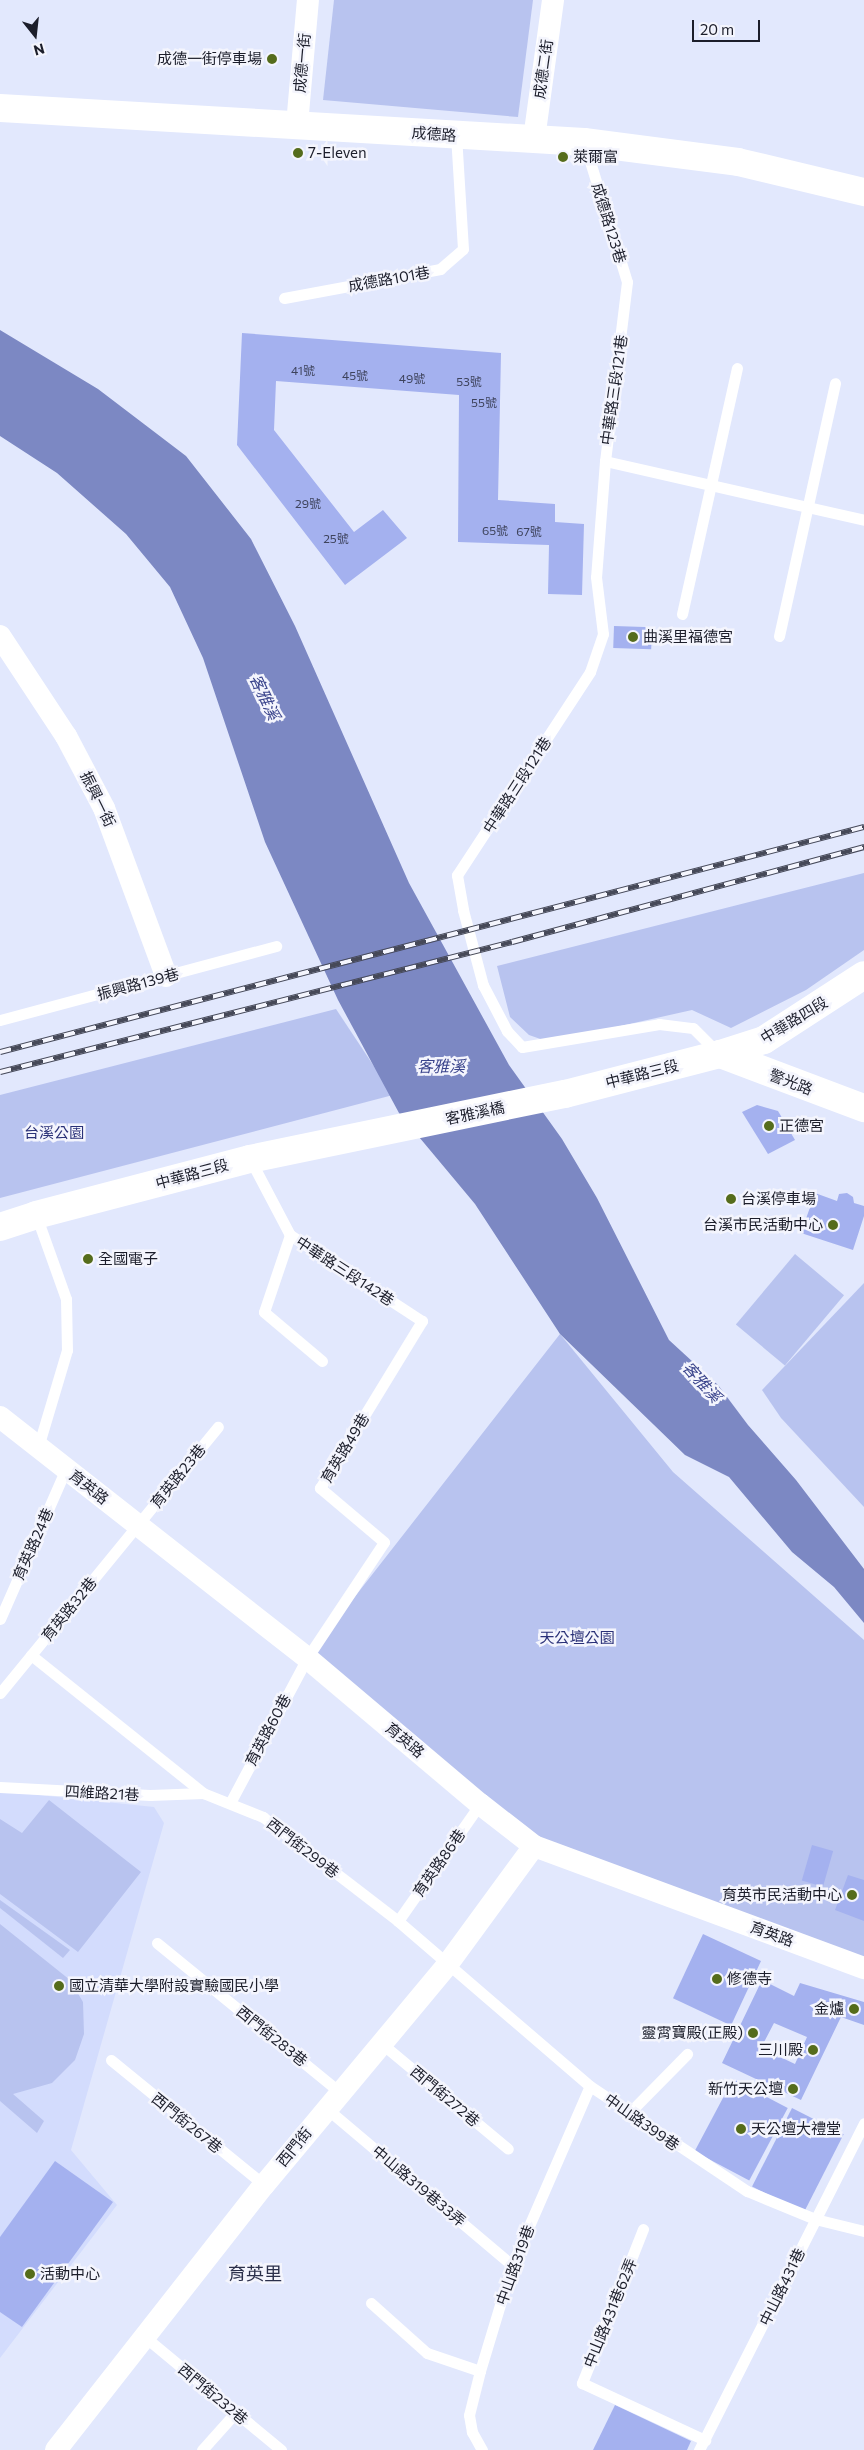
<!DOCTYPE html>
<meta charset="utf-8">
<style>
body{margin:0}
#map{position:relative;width:864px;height:2450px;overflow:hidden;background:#e2e8fd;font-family:Commissioner,"Noto Sans TC",sans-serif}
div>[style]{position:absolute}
.built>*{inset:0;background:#d3dcfd}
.green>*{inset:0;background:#b8c3ef;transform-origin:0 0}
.water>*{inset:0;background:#7c88c3}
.building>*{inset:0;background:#a4b1ef;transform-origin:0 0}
.service>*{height:11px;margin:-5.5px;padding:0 5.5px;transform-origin:5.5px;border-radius:5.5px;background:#fff}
.minor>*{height:22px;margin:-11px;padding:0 11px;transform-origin:11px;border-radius:11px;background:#fff}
.tertiary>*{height:28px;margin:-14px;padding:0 14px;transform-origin:14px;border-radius:14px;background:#fff}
.rail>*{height:5.5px;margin-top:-2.75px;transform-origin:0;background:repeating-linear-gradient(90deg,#f4f5fd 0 11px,#464958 0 22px);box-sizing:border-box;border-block:1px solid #464958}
.dots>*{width:14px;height:14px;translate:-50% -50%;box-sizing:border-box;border:2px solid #f4f5fd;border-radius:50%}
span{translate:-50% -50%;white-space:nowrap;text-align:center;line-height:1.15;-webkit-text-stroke:5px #f4f5fd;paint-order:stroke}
.number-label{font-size:12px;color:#3e435c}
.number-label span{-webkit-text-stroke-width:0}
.poi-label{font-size:15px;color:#1c1e2b}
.right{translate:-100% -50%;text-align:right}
.left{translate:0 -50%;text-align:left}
.street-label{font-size:15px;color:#1c1e2b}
.park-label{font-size:15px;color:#2a3178}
.water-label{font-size:16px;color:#3a448c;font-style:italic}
.quarter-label{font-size:18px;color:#2b304b}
.north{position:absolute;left:10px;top:10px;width:50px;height:50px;-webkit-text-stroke:4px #f4f5fd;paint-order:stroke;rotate:164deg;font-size:14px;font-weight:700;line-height:20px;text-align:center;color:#1c1e2b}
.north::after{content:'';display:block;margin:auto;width:18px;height:22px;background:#1c1e2b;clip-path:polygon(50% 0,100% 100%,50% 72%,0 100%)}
.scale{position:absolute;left:692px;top:20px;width:68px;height:22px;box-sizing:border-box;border:2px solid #1c1e2b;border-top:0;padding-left:6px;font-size:15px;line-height:18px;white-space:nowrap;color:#1c1e2b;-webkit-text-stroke:4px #f4f5fd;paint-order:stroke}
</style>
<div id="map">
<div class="built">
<i style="clip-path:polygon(0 1791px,154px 1807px,164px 1823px,71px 2150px,117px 2205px,0 2358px)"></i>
</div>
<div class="green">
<i style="clip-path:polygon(334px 0,533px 0,518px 117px,323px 100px)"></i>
<i style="clip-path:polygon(864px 873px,864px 950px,806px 990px,731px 1028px,692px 1010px,549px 1042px,529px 1035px,510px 1017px,497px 966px)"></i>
<i style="clip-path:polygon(336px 1009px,393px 1095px,0 1198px,0 1095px)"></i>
<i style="left:795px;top:1254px;width:64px;height:92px;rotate:40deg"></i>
<i style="clip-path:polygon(864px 1283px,864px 1507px,781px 1418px,762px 1390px)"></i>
<i style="clip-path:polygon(560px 1334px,673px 1472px,864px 1640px,864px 1963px,534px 1846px,307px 1658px)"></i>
<i style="clip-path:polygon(49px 1800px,141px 1872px,78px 1952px,0 1894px,0 1819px,22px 1833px)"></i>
<i style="clip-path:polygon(0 1900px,70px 1950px,63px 1958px,0 1908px)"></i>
<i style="clip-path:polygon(0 1924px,70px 1980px,83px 2002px,84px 2034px,75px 2060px,52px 2083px,13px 2094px,44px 2121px,37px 2133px,0 2101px)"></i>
</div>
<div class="water">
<i style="clip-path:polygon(0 330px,98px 389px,186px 456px,251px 539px,295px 626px,409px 883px,509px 1065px,562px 1139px,597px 1198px,669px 1340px,718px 1385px,748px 1425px,796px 1480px,864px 1569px,864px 1623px,834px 1587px,792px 1552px,729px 1477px,685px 1455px,560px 1334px,475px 1204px,399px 1113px,338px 1000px,265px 842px,203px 658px,170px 587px,126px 534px,57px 473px,0 436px)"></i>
</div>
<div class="building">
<i style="clip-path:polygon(242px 333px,501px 353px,498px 500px,555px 504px,555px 522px,584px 524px,582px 595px,548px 594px,549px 545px,458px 542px,459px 395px,276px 381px,274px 430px,354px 532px,383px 510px,407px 538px,345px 585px,237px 445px)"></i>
<i style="left:614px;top:626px;width:38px;height:22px;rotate:2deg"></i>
<i style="clip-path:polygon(757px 1105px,778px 1111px,795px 1140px,768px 1154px,742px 1112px)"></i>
<i style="clip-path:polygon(815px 1193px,837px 1201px,839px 1194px,847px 1193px,853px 1197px,854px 1203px,864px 1206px,864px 1216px,853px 1250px,801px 1233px)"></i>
<i style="left:812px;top:1845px;width:22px;height:37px;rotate:16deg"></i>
<i style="clip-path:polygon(848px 1875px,864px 1880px,864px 1921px,835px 1910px)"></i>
<i style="left:703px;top:1934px;width:64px;height:71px;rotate:25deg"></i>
<i style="clip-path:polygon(evenodd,762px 1980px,794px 1996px,800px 1983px,864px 2002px,864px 2025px,841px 2017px,801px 2100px,722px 2063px,762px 1980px,774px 2023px,807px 2037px,795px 2064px,761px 2048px,774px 2023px)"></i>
<i style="left:733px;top:2079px;width:62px;height:82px;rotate:28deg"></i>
<i style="left:792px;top:2108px;width:58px;height:88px;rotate:27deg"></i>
<i style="clip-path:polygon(55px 2161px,113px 2202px,22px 2327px,0 2312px,0 2237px)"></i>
<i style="clip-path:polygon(615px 2405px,691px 2441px,687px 2450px,593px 2450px)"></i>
</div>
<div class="service">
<i style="left:584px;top:142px;width:146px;rotate:72.9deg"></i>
<i style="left:627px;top:282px;width:180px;rotate:97deg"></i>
<i style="left:605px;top:461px;width:116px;rotate:94.4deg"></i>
<i style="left:596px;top:577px;width:57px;rotate:83deg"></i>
<i style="left:603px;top:634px;width:40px;rotate:108.9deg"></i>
<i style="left:590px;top:672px;width:243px;rotate:123.2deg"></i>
<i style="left:457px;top:875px;width:36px;rotate:80deg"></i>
<i style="left:463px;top:910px;width:78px;rotate:75.1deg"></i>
<i style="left:483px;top:985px;width:52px;rotate:62.4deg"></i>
<i style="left:507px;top:1031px;width:22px;rotate:47deg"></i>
<i style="left:522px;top:1047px;width:139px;rotate:-9.5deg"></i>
<i style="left:659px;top:1024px;width:34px;rotate:7deg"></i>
<i style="left:693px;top:1028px;width:35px;rotate:45deg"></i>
<i style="left:284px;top:298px;width:159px;rotate:-10.5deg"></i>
<i style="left:440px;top:269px;width:30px;rotate:-41deg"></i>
<i style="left:463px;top:249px;width:114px;rotate:-93.5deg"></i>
<i style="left:605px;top:461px;width:266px;rotate:12.8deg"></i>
<i style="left:682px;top:614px;width:252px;rotate:-77.4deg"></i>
<i style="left:779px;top:636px;width:259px;rotate:-77.5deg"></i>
<i style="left:0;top:1020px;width:286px;rotate:-15deg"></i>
<i style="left:36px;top:1215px;width:89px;rotate:70.3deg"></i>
<i style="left:66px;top:1299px;width:51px;rotate:88.9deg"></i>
<i style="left:67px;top:1350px;width:101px;rotate:106.6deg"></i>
<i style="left:290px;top:1235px;width:81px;rotate:108.7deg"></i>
<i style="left:264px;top:1312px;width:76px;rotate:40.2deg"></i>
<i style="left:0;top:1619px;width:164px;rotate:-66.3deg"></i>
<i style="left:31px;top:1655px;width:221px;rotate:38.7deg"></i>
<i style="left:203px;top:1793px;width:65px;rotate:21.8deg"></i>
<i style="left:263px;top:1817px;width:170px;rotate:37.6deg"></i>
<i style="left:398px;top:1921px;width:253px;rotate:40.7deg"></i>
<i style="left:590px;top:2086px;width:189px;rotate:33.8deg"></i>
<i style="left:747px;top:2191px;width:74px;rotate:22.4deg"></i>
<i style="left:815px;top:2219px;width:50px;rotate:13.8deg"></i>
<i style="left:0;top:1693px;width:344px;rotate:-50.7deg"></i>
<i style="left:0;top:1787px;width:150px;rotate:3.1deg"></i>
<i style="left:150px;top:1795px;width:53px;rotate:-2.2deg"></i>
<i style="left:230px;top:1803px;width:164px;rotate:-62deg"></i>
<i style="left:307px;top:1658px;width:139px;rotate:-56.4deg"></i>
<i style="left:384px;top:1542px;width:84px;rotate:-139.8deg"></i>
<i style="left:320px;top:1488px;width:196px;rotate:-58.6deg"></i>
<i style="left:422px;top:1321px;width:158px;rotate:-146.9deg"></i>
<i style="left:290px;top:1235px;width:86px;rotate:-117.8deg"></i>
<i style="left:398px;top:1921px;width:143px;rotate:-55deg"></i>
<i style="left:157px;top:1943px;width:236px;rotate:39.2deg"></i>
<i style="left:381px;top:2043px;width:165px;rotate:39.8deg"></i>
<i style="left:111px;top:2060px;width:198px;rotate:39.2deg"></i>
<i style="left:326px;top:2108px;width:243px;rotate:40.2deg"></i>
<i style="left:629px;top:2113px;width:83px;rotate:-45.5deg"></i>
<i style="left:643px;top:2229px;width:166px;rotate:111.6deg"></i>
<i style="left:582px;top:2383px;width:136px;rotate:24.9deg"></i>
<i style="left:371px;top:2303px;width:75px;rotate:41.8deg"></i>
<i style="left:427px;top:2353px;width:56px;rotate:18.8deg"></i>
<i style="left:145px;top:2337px;width:177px;rotate:39.7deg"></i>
<i style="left:202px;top:2450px;width:51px;rotate:-48.2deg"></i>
<i style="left:482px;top:2450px;width:21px;rotate:-119deg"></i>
<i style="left:472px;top:2432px;width:17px;rotate:-100deg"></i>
<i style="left:469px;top:2415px;width:45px;rotate:-76deg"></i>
<i style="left:480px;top:2371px;width:111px;rotate:-73.2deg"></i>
<i style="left:512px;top:2265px;width:195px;rotate:-66.5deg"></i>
<i style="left:699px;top:2450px;width:366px;rotate:-63.2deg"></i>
</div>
<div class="minor">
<i style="left:297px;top:125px;width:125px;rotate:-85deg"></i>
<i style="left:534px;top:139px;width:140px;rotate:-82.2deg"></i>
<i style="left:0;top:636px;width:120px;rotate:56.6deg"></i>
<i style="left:66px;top:736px;width:81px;rotate:62.2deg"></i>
<i style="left:104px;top:808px;width:179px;rotate:69.7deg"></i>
<i style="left:0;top:1417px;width:390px;rotate:38.1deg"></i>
<i style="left:307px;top:1658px;width:226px;rotate:40.2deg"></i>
<i style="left:480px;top:1804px;width:68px;rotate:37.9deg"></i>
<i style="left:534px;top:1846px;width:352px;rotate:20.3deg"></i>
<i style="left:56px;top:2450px;width:337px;rotate:-51.9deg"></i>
<i style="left:264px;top:2185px;width:286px;rotate:-50.2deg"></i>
<i style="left:447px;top:1965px;width:147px;rotate:-53.8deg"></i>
</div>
<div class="tertiary">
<i style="left:0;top:108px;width:585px;rotate:3.33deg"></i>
<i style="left:584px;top:142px;width:155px;rotate:7.4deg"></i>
<i style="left:738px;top:162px;width:130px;rotate:13.4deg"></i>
<i style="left:720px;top:1054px;width:154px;rotate:20.6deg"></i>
<i style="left:0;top:1227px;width:38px;rotate:-18deg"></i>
<i style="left:36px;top:1215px;width:221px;rotate:-14.7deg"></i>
<i style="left:250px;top:1159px;width:322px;rotate:-11.7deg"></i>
<i style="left:565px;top:1094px;width:160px;rotate:-14.5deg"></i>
<i style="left:720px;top:1054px;width:46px;rotate:-17.7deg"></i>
<i style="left:764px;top:1040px;width:119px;rotate:-33deg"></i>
</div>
<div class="rail">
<i style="left:0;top:1052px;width:893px;rotate:-14.6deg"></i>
<i style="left:0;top:1072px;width:528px;rotate:-14.25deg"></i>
<i style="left:512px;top:942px;width:365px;rotate:-15.1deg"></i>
</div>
<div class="dots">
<i style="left:272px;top:59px;background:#556c1c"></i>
<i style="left:298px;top:153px;background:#556c1c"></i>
<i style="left:563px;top:157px;background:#556c1c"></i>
<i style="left:633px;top:637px;background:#556c1c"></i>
<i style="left:769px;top:1126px;background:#556c1c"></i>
<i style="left:731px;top:1199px;background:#556c1c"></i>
<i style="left:833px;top:1225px;background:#556c1c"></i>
<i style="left:88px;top:1259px;background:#556c1c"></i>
<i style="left:852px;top:1895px;background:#556c1c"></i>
<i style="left:717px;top:1979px;background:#556c1c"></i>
<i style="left:59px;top:1986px;background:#556c1c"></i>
<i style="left:854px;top:2009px;background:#556c1c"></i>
<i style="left:753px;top:2033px;background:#556c1c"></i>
<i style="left:813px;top:2050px;background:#556c1c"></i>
<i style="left:793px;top:2089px;background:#556c1c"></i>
<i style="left:741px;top:2129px;background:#556c1c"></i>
<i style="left:30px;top:2274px;background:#556c1c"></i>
</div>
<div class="number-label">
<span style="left:303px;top:371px">41號</span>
<span style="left:355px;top:376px">45號</span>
<span style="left:412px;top:379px">49號</span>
<span style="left:469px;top:382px">53號</span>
<span style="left:484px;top:403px">55號</span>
<span style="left:308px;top:504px">29號</span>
<span style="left:495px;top:531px">65號</span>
<span style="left:529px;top:532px">67號</span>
<span style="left:336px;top:539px">25號</span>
</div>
<div class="poi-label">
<span class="right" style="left:262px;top:59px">成德一街停車場</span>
<span class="left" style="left:308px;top:153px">7-Eleven</span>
<span class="left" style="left:573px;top:157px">萊爾富</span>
<span class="left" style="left:643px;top:637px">曲溪里福德宮</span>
<span class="left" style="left:779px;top:1126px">正德宮</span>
<span class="left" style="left:741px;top:1199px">台溪停車場</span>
<span class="right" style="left:823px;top:1225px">台溪市民活動中心</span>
<span class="left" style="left:98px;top:1259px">全國電子</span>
<span class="right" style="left:842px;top:1895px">育英市民活動中心</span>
<span class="left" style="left:727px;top:1979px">修德寺</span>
<span class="left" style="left:69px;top:1986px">國立清華大學附設實驗國民小學</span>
<span class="right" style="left:844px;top:2009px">金爐</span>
<span class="right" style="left:743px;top:2033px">靈霄寶殿(正殿)</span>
<span class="right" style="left:803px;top:2050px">三川殿</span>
<span class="right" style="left:783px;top:2089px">新竹天公壇</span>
<span class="left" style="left:751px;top:2129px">天公壇大禮堂</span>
<span class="left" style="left:40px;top:2274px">活動中心</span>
</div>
<div class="street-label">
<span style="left:302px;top:63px;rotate:-85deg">成德一街</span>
<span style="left:543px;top:69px;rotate:-82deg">成德二街</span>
<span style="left:434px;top:134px;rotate:4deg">成德路</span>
<span style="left:609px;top:223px;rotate:73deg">成德路123巷</span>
<span style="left:389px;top:279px;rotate:-10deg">成德路101巷</span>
<span style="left:614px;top:390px;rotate:-82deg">中華路三段121巷</span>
<span style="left:517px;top:785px;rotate:-57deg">中華路三段121巷</span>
<span style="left:98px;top:799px;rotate:64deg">振興一街</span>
<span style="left:138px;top:984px;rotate:-15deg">振興路139巷</span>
<span style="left:794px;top:1020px;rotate:-31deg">中華路四段</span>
<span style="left:642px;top:1074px;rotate:-14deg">中華路三段</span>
<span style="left:791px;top:1082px;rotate:21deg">警光路</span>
<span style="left:475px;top:1113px;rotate:-12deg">客雅溪橋</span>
<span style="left:192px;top:1174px;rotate:-15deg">中華路三段</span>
<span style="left:345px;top:1271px;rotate:33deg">中華路三段142巷</span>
<span style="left:345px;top:1448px;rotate:-59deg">育英路49巷</span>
<span style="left:178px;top:1476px;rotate:-51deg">育英路23巷</span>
<span style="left:89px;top:1487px;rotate:38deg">育英路</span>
<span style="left:33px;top:1544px;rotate:-66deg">育英路24巷</span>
<span style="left:69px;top:1609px;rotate:-51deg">育英路32巷</span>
<span style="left:268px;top:1730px;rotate:-62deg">育英路60巷</span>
<span style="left:405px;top:1740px;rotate:40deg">育英路</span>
<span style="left:102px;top:1793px;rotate:3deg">四維路21巷</span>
<span style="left:303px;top:1848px;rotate:38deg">西門街299巷</span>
<span style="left:439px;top:1863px;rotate:-55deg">育英路86巷</span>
<span style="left:772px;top:1934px;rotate:20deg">育英路</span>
<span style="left:272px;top:2036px;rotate:39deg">西門街283巷</span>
<span style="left:445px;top:2096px;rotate:40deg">西門街272巷</span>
<span style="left:642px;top:2122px;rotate:35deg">中山路399巷</span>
<span style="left:187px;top:2123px;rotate:39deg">西門街267巷</span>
<span style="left:294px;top:2147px;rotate:-51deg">西門街</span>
<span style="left:419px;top:2186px;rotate:40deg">中山路319巷33弄</span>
<span style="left:515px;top:2265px;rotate:-70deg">中山路319巷</span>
<span style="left:782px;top:2287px;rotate:-64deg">中山路431巷</span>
<span style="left:610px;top:2313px;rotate:-68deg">中山路431巷62弄</span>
<span style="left:213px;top:2394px;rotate:40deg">西門街232巷</span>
</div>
<div class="park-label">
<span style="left:54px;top:1133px">台溪公園</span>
<span style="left:577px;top:1638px">天公壇公園</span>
</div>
<div class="water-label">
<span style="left:265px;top:697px;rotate:65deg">客雅溪</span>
<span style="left:441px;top:1066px">客雅溪</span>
<span style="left:702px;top:1382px;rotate:48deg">客雅溪</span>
</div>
<div class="quarter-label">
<span style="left:255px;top:2273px">育英里</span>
</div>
<div class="north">N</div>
<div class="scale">20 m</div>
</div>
